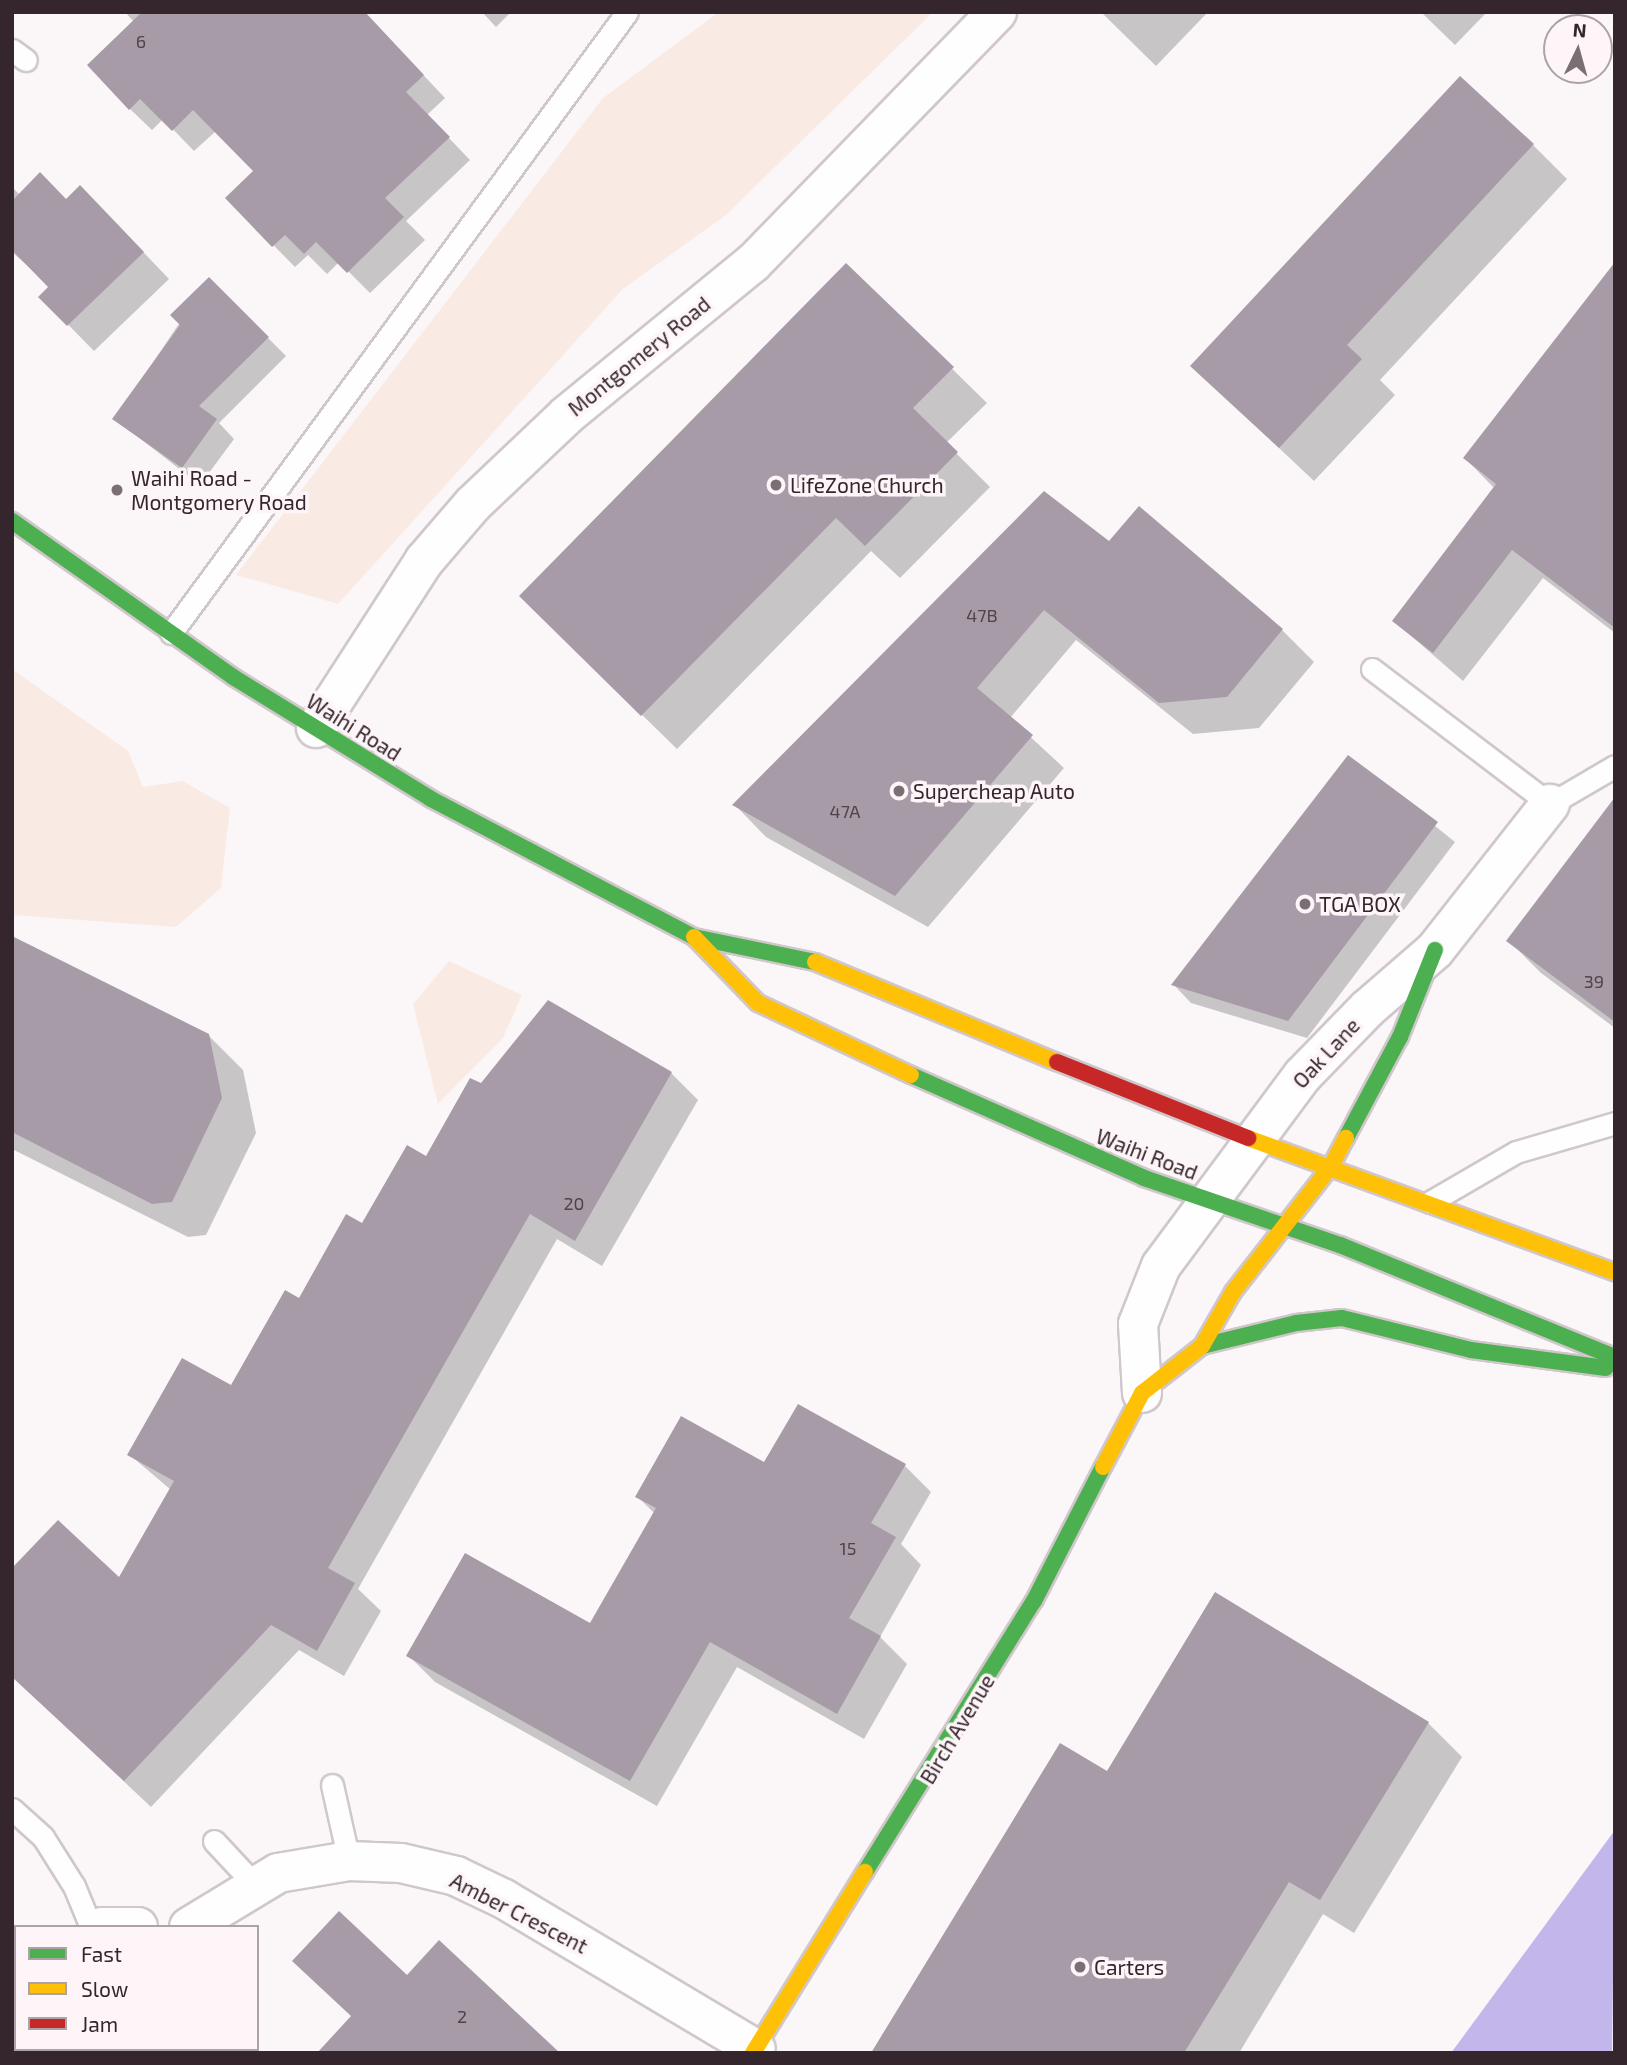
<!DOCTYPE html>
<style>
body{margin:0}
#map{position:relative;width:1627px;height:2065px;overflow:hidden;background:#fbf7f9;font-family:"Exo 2",sans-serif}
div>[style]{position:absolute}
.green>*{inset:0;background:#faeae4}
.water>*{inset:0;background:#c2b6ea}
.shadow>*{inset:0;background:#0003}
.building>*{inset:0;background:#a69ba6}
.roads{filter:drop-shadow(2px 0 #d0c7cb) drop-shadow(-2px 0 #d0c7cb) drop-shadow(0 2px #d0c7cb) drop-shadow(0 -2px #d0c7cb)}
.lane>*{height:21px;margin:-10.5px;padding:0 10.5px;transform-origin:10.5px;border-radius:10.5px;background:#fefefe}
.street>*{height:38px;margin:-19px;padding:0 19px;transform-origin:19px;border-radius:19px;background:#fefefe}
.fast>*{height:16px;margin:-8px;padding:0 8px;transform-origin:8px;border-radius:8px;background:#4caf50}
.slow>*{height:16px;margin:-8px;padding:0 8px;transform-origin:8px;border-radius:8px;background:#ffc107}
.jam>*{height:16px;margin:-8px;padding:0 8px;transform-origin:8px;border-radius:8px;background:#c62828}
.dots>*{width:19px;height:19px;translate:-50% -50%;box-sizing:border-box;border:4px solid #fdf5f8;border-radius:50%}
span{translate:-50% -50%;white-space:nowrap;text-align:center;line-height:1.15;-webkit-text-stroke:7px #fdf5f8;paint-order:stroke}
.number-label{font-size:18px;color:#50434a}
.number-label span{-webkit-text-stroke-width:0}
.street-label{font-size:21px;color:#34262c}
.poi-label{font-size:21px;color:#34262c}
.left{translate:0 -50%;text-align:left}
.frame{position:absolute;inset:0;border:14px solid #34262c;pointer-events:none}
.legend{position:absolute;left:14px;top:1925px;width:245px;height:126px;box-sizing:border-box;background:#fdf5f8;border:2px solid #ada2a6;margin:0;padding:9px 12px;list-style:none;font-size:21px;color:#34262c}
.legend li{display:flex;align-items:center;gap:14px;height:35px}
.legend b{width:35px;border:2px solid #ada2a6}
.north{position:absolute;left:1543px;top:14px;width:70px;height:70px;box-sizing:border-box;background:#fdf5f8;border:2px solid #ada2a6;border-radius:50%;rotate:5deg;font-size:19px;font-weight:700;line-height:28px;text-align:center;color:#34262c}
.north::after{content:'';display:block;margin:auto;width:24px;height:32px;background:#7a6f74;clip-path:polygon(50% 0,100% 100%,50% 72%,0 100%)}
</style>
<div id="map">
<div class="green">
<i style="clip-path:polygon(719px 12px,933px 12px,726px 215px,623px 289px,338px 604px,236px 575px,603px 98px)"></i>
<i style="clip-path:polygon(12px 669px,128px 751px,143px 787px,183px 781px,230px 808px,221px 888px,176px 927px,12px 915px)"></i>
<i style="clip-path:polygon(449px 961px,522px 995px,503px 1038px,438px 1104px,413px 1004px)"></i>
</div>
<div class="water">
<i style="clip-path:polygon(1615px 1830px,1612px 2053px,1451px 2053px)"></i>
</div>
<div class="shadow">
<i style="clip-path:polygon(125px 12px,364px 12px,445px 98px,427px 115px,470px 160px,406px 221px,425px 240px,370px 293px,339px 262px,327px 274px,308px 255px,295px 267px,227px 198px,255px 171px,216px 131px,194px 151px,163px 119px,152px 130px,130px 109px,134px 22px)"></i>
<i style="clip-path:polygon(482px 12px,511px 12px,496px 27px)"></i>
<i style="clip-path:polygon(1101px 12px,1208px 12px,1156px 66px)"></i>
<i style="clip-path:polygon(1421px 12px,1487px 12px,1455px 45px)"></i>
<i style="clip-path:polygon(1533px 145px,1567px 179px,1380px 380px,1395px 395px,1314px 481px,1192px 366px)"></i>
<i style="clip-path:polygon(12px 187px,20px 195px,67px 201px,106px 213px,169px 279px,94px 351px,41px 297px,51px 287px,12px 252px)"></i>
<i style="clip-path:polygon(846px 265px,987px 403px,946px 443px,990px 487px,900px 578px,871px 551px,677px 749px,555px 630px)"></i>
<i style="clip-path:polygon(1615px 265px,1615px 633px,1543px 578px,1463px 681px,1394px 621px,1495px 489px,1465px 458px)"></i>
<i style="clip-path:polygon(209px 279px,286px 356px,219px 423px,234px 439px,200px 485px,115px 419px)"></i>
<i style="clip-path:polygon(1109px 544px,1282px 630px,1314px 662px,1259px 728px,1193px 734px,1076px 640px,1010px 718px,1064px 768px,928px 927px,766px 837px,735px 805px)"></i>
<i style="clip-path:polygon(1349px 757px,1455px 842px,1307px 1038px,1191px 1003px,1174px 985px)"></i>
<i style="clip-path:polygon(1615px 800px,1615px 1028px,1541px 973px,1509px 941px)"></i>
<i style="clip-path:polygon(12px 938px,208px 1035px,243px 1070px,256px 1133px,206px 1235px,188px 1237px,12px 1149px)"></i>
<i style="clip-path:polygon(671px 1073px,698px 1100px,602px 1266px,557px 1239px,358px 1589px,381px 1611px,344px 1676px,299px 1650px,151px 1807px,12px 1676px,120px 1580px,171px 1490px,130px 1455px,231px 1388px,362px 1225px,427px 1158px,482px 1085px)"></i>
<i style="clip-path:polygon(765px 1465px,905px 1466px,931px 1492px,901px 1544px,921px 1565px,880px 1637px,907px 1664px,864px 1739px,737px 1667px,657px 1806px,435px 1682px,409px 1656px,591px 1625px,655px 1514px,637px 1496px)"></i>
<i style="clip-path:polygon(1428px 1723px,1462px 1757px,1354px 1933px,1323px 1914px,1239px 2053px,873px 2053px)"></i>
<i style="clip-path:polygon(238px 2049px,247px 2049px,250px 2053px,235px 2053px)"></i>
</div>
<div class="building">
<i style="clip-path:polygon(142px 12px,365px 12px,424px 75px,406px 92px,450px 137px,385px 198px,404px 217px,347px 273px,316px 242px,304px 254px,285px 235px,272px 247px,225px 198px,253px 171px,193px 110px,172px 131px,140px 99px,129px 110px,87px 65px)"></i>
<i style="clip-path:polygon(1460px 76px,1534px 144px,1347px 345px,1362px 359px,1279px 448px,1190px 366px)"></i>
<i style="clip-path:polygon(40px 172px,66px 199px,80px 185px,144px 252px,67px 326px,38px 297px,48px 287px,12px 250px,12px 201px)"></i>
<i style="clip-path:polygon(1615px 262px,1615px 628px,1512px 550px,1433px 653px,1392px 621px,1496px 484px,1463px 458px)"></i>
<i style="clip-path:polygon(846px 263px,954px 367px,913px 408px,958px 452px,865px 546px,836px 518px,641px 716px,519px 596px)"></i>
<i style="clip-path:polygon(209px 277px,269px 337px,199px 406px,217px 419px,182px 468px,112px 419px,180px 325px,170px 315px)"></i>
<i style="clip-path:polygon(1044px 491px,1109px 541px,1139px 506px,1283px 629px,1227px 697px,1159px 703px,1044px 610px,977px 688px,1033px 735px,895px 896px,732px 805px)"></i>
<i style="clip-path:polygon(1348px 755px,1438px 822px,1288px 1021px,1171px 985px)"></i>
<i style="clip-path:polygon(1615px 797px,1615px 1022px,1506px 941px)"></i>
<i style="clip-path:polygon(12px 936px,209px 1034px,222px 1098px,172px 1202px,152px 1204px,12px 1132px)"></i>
<i style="clip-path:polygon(548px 1000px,672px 1072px,575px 1241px,530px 1214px,328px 1568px,355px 1583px,317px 1651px,271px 1625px,124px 1781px,12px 1677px,12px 1568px,58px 1520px,119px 1577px,174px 1481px,127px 1455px,182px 1358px,231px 1385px,285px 1290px,299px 1298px,346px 1214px,362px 1223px,407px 1145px,426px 1156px,470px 1078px,481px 1083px)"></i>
<i style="clip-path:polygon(798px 1404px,906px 1464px,871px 1523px,896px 1537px,849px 1618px,881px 1636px,837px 1714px,710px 1642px,630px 1781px,406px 1656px,465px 1553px,590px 1623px,656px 1508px,635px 1497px,681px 1416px,764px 1462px)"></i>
<i style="clip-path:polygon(1215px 1592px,1429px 1722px,1320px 1900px,1289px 1882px,1184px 2053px,871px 2053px,1060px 1743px,1107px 1771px)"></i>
<i style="clip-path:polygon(339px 1911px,407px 1975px,439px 1940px,560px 2053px,317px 2053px,351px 2016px,292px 1961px)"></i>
</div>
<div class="roads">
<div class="lane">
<i style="left:12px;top:50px;width:17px;rotate:36deg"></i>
<i style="left:171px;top:633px;width:770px;rotate:-53.71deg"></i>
<i style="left:1372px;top:669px;width:223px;rotate:37.2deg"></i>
<i style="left:1550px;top:804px;width:75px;rotate:-30.3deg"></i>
<i style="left:1430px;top:1202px;width:99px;rotate:-30.2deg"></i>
<i style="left:1516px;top:1152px;width:103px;rotate:-16.3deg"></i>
<i style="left:332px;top:1785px;width:78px;rotate:77.4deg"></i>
<i style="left:12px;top:1809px;width:42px;rotate:42.1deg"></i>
<i style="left:43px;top:1837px;width:58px;rotate:57.7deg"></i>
<i style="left:74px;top:1886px;width:44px;rotate:67.5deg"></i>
<i style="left:214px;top:1841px;width:59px;rotate:47.1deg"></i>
<i style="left:12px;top:2029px;width:5px;rotate:-37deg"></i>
</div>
<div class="street">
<i style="left:316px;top:728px;width:199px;rotate:-57.1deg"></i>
<i style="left:424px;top:561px;width:75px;rotate:-49.3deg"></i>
<i style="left:473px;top:504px;width:129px;rotate:-43.4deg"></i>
<i style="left:567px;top:415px;width:240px;rotate:-39.3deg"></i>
<i style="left:753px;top:263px;width:350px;rotate:-45.8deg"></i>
<i style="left:1142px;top:1393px;width:69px;rotate:-93.3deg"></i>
<i style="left:1138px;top:1324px;width:62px;rotate:-68.4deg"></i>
<i style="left:1161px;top:1266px;width:238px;rotate:-53.4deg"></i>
<i style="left:1303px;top:1075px;width:92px;rotate:-45.9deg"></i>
<i style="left:1367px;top:1009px;width:90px;rotate:-40.9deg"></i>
<i style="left:1435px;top:950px;width:186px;rotate:-51.8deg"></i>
<i style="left:102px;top:1927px;width:36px"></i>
<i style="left:189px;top:1927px;width:104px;rotate:-31.2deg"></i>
<i style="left:278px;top:1873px;width:72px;rotate:-9.6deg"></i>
<i style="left:349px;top:1861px;width:52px;rotate:2.2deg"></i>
<i style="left:401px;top:1863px;width:57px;rotate:13.3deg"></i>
<i style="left:456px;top:1876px;width:53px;rotate:25.6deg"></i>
<i style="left:504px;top:1899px;width:293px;rotate:30.8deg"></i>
<i style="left:86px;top:2049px;width:7px;rotate:34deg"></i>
<i style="left:143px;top:2053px;width:10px;rotate:-24deg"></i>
</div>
<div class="fast">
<i style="left:12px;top:521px;width:271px;rotate:35.2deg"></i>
<i style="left:233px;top:677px;width:233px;rotate:31.6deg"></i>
<i style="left:431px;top:799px;width:297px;rotate:27.7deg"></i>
<i style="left:694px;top:937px;width:124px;rotate:11.7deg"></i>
<i style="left:911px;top:1075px;width:255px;rotate:23.8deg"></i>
<i style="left:1144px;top:1178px;width:207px;rotate:18.9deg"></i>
<i style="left:1340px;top:1245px;width:297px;rotate:22.2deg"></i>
<i style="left:1346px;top:1138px;width:115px;rotate:-61.9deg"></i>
<i style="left:1400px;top:1037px;width:94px;rotate:-68.1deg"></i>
<i style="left:1202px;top:1346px;width:97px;rotate:-13.7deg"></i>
<i style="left:1296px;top:1323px;width:46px;rotate:-6.2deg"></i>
<i style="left:1342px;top:1318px;width:133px;rotate:13.9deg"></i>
<i style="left:1471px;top:1350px;width:136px;rotate:7.6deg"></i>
<i style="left:865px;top:1872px;width:319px;rotate:-58.1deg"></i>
<i style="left:1034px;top:1601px;width:151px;rotate:-62.8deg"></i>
</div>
<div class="slow">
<i style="left:694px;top:937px;width:92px;rotate:45.9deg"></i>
<i style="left:758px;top:1003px;width:169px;rotate:25.2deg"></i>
<i style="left:815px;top:962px;width:262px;rotate:22.5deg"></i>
<i style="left:1248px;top:1138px;width:391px;rotate:20.1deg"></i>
<i style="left:1103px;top:1467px;width:84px;rotate:-62.2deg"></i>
<i style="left:1142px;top:1393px;width:76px;rotate:-38.1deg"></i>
<i style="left:1202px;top:1346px;width:62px;rotate:-60.1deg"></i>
<i style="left:1233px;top:1292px;width:160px;rotate:-52.1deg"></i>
<i style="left:1331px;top:1166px;width:32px;rotate:-62deg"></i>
<i style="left:753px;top:2053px;width:213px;rotate:-58.3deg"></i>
</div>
<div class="jam">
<i style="left:1057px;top:1062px;width:206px;rotate:21.7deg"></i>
</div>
</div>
<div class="dots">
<i style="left:776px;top:485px;background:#7a6f74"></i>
<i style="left:117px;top:490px;background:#7a6f74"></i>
<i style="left:899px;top:791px;background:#7a6f74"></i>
<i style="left:1305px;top:904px;background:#7a6f74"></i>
<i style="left:1080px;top:1967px;background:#7a6f74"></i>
</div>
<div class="number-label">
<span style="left:141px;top:41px">6</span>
<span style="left:982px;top:615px">47B</span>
<span style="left:845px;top:811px">47A</span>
<span style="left:1594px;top:981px">39</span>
<span style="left:574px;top:1203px">20</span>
<span style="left:848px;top:1548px">15</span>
<span style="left:462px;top:2016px">2</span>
</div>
<div class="street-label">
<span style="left:639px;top:356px;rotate:-39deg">Montgomery Road</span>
<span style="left:354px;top:727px;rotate:32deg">Waihi Road</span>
<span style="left:1326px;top:1053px;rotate:-47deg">Oak Lane</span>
<span style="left:1147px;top:1154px;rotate:21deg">Waihi Road</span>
<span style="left:957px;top:1729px;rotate:-59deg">Birch Avenue</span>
<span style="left:519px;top:1913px;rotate:27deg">Amber Crescent</span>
</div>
<div class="poi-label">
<span class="left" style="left:131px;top:490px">Waihi Road -<br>Montgomery Road</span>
<span class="left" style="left:790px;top:485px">LifeZone Church</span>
<span class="left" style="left:913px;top:791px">Supercheap Auto</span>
<span class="left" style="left:1319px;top:904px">TGA BOX</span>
<span class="left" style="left:1094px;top:1967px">Carters</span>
</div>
<div class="frame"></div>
<ul class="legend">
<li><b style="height:9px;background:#4caf50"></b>Fast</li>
<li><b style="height:9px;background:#ffc107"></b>Slow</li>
<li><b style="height:9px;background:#c62828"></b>Jam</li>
</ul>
<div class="north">N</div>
</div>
